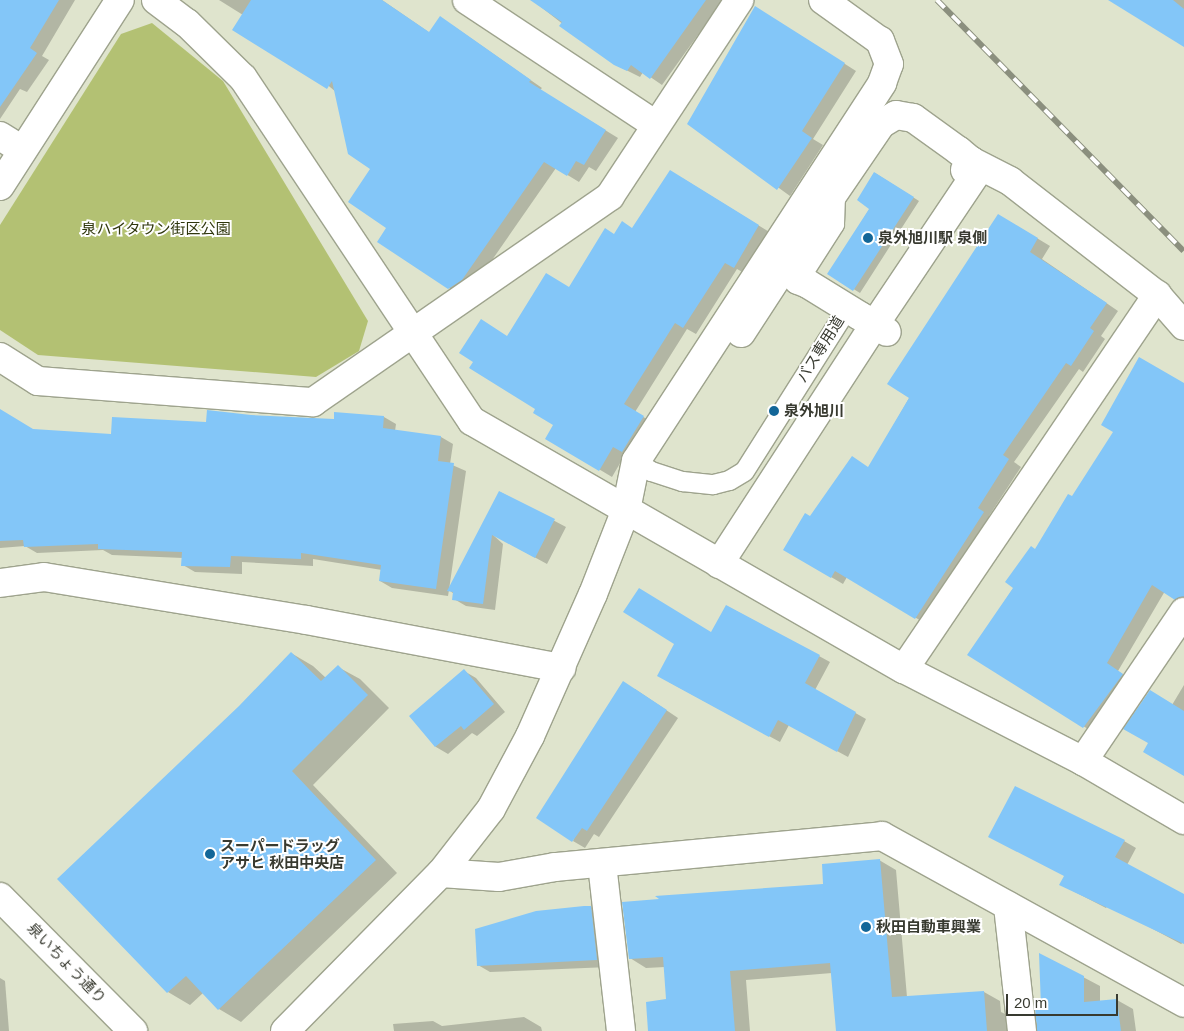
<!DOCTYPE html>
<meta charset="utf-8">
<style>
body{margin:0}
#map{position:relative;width:1184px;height:1031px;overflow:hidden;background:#dfe4cd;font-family:Helvetica,"Noto Sans JP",sans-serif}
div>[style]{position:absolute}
.green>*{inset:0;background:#b3c173}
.shadow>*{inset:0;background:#0003}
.building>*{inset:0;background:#83c6f8}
.roads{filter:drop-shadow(1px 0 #9ea38d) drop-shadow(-1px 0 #9ea38d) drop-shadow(0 1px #9ea38d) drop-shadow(0 -1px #9ea38d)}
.lane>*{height:19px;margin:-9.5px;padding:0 9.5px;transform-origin:9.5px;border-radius:9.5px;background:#fff}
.street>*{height:28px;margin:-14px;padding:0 14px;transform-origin:14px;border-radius:14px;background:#fff}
.secondary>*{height:28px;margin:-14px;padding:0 14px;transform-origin:14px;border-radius:14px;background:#fff}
.rail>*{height:5.5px;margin-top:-2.75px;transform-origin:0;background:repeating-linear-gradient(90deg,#fff 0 11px,#8b8f7e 0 22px);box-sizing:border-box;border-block:1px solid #8b8f7e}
.dots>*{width:14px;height:14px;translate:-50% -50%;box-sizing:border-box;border:2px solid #fff;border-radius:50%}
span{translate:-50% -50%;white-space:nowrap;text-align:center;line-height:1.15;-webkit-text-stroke:4px #fff;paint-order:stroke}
.park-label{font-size:15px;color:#30370d}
.poi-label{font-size:15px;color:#383a30;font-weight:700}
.left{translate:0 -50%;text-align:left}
.street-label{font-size:15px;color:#383a30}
.scale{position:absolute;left:1006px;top:994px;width:112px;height:22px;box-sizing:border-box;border:2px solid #383a30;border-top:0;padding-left:6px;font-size:15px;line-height:18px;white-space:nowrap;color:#383a30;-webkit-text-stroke:4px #fff;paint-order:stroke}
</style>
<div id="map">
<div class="green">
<i style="clip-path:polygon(152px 23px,223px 81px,368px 321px,359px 351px,316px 377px,38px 355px,0 330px,0 225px,121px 34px)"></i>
</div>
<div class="shadow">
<i style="clip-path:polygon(0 0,75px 0,42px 56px,49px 60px,27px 92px,20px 89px,0 119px)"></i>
<i style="clip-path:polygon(219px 0,382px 0,430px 33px,452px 25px,542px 88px,540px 90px,618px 138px,596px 171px,589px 167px,579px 182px,556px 168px,474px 286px,461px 296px,449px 288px,388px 227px,372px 169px,336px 92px,243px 15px)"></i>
<i style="clip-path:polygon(532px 0,723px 0,662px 85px,643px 72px,640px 77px,614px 64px)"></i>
<i style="clip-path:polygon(1111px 0,1184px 0,1184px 46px)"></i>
<i style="clip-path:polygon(771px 17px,856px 71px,813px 139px,823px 145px,790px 196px,689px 123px)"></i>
<i style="clip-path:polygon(875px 173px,919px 201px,860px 293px,829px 274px,870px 208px)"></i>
<i style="clip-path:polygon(682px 178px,771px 233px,746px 274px,737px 269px,696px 334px,687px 329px,635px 412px,655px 424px,626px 453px,612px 477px,547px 438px,555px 425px,537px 409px,508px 337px,569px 288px,615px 235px,633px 229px)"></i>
<i style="clip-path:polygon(1010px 222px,1050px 246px,1042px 259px,1118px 311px,1101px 336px,1105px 339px,1083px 372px,1079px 369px,1014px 462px,1021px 467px,989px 516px,995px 520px,928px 625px,847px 577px,843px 584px,785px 550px,810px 517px,869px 468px)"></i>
<i style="clip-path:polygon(1184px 384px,1184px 603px,1165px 591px,1118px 671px,1134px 682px,1096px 734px,969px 655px,1073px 498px)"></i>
<i style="clip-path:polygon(0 410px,33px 430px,112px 435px,251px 417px,335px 420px,384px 417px,396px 424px,395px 431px,441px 437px,453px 444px,450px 464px,466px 471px,449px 590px,500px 492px,566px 527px,547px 564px,492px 534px,503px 544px,495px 610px,466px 606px,454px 599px,454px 594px,449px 590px,448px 596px,392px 588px,380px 581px,382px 570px,313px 559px,313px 566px,242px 562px,242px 574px,195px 572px,183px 565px,183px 558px,112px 555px,103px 550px,37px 553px,25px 546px,0 548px)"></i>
<i style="clip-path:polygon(727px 606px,830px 662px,815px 690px,866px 719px,848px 757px,789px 725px,780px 742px,669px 682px,712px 634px)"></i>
<i style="clip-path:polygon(291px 653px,313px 666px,326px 678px,338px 667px,360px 679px,389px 708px,313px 785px,397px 873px,241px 1022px,219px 1009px,203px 993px,190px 1005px,168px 992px,59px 880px,240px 707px)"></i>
<i style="clip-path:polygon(464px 671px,476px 678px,505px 712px,477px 736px,472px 733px,448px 754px,436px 747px,410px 716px)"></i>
<i style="clip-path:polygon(1184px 685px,1184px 774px,1172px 705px)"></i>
<i style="clip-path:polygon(635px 689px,678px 718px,599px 837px,594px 834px,585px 848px,573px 841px)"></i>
<i style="clip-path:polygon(1124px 841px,1136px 848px,1127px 865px,1184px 895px,1184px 942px,1181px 944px,1108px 905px,1106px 908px,1073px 891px)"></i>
<i style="clip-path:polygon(879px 860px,896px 870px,907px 997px,984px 992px,1000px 1001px,1001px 1012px,1020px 1021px,1022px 1031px,838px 1031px,832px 973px,746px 980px,750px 1031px,649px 1031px,667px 1000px,665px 967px,646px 968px,630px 958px,825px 885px)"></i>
<i style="clip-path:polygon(591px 907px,603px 914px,609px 967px,490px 972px,478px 965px)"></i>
<i style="clip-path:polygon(1083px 977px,1100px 986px,1100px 1002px,1117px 1000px,1133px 1009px,1136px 1031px,1037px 1031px,1042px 1008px)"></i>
<i style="clip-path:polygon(0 978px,5px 981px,9px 1031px,0 1031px)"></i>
<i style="clip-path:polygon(524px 1017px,541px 1027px,542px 1031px,394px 1031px,393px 1024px,433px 1021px,442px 1026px)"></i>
</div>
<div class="building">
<i style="clip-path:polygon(0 0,59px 0,30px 48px,37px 53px,0 107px)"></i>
<i style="clip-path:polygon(251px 0,382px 0,429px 32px,440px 16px,531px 80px,529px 82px,606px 130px,584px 165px,576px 161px,567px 176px,544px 162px,462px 280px,448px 289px,377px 242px,386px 228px,348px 202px,370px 169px,348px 154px,332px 81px,327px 89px,232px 30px)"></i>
<i style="clip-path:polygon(530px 0,706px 0,650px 79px,631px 65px,627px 71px,614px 65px,559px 26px,562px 22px)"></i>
<i style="clip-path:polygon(1108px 0,1173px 0,1184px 9px,1184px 47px)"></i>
<i style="clip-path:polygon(755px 6px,845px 63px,802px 131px,812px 138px,777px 190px,687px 124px)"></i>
<i style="clip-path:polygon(670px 170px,759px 225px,734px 268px,725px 263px,683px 328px,675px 323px,624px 404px,644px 416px,622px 452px,613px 447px,599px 471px,545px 439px,553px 425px,533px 413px,535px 409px,469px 368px,473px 362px,459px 353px,481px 319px,507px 336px,546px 273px,569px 287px,605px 228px,614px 234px,622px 221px,632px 228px)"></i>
<i style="clip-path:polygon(874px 172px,914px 197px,853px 291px,827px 274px,869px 209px,857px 200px)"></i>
<i style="clip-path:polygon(998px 214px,1038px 238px,1030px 252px,1107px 303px,1090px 328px,1094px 331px,1071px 366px,1066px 363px,1003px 455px,1009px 459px,978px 508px,984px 512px,915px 619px,835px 571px,831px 578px,783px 550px,805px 513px,810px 516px,852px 456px,868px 467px,909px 398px,887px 384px)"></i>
<i style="clip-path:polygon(1139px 357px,1184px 383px,1184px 597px,1175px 600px,1152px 585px,1107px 663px,1123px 674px,1083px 728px,967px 655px,1013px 588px,1005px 582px,1031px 546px,1035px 549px,1068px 494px,1072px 496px,1113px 432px,1101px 425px)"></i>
<i style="clip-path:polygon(0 409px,33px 429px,111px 434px,112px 417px,206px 422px,207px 410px,251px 415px,334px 419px,334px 412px,384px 416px,383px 428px,441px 436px,438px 461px,454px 463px,436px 589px,379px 581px,381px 565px,301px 553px,301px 559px,231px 556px,230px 567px,181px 566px,182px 552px,98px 549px,98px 544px,24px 547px,23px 540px,0 541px)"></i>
<i style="clip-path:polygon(499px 491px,555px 519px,535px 558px,492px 535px,483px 604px,452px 600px,453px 592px,447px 591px)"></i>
<i style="clip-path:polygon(639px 588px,711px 632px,726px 605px,820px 655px,805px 683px,856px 712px,837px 752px,778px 720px,769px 737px,657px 676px,674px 644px,623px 612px)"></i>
<i style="clip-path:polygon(291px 652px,321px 681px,338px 665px,368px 695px,292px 771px,376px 860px,218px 1010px,186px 976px,167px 993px,57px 879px,239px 706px)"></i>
<i style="clip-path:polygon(464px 669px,494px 704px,464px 730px,461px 726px,435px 747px,409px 716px)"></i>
<i style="clip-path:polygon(623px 681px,667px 710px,587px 831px,582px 828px,572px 842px,536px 818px)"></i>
<i style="clip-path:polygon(1150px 690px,1184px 711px,1184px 776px,1143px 752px,1148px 743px,1123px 729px)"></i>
<i style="clip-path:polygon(1015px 786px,1125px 840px,1115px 857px,1184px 894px,1184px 944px,1059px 885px,1064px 876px,988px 837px)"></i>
<i style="clip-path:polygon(880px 859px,892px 997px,984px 991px,987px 1031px,836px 1031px,830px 963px,730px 971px,735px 1031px,648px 1031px,646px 1002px,666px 999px,663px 957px,629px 959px,622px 902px,659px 899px,655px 896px,823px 884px,822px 864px)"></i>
<i style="clip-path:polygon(584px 906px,591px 906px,597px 960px,477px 966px,475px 929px,536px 911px)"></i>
<i style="clip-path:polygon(1039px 953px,1084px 976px,1084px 1002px,1117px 999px,1121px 1031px,1037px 1031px,1035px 1007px,1041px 1007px)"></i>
</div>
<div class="roads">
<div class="lane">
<i style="left:798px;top:280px;width:67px;rotate:-57.3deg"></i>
<i style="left:834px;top:224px;width:31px;rotate:-88deg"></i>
<i style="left:636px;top:461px;width:18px;rotate:34deg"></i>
<i style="left:651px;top:471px;width:33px;rotate:18deg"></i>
<i style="left:682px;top:481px;width:31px;rotate:6deg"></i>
<i style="left:713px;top:484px;width:16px;rotate:-14deg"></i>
<i style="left:729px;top:480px;width:17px;rotate:-31deg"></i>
<i style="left:744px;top:471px;width:193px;rotate:-57.7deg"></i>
</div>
<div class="street">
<i style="left:156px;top:0;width:39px;rotate:37deg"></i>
<i style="left:187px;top:23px;width:78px;rotate:44.5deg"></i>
<i style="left:243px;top:78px;width:412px;rotate:56.3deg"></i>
<i style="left:472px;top:421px;width:498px;rotate:29.9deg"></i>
<i style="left:904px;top:669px;width:201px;rotate:27.2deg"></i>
<i style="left:1083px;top:761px;width:117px;rotate:30.3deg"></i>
<i style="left:467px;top:0;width:224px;rotate:33.5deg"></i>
<i style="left:0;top:136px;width:26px;rotate:32deg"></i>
<i style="left:965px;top:170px;width:11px;rotate:-56deg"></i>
<i style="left:971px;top:161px;width:44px;rotate:27.1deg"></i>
<i style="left:1010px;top:181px;width:186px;rotate:37.8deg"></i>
<i style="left:1157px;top:295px;width:41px;rotate:48.9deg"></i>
<i style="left:0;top:186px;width:221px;rotate:-57.2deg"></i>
<i style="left:741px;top:333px;width:103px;rotate:-56.9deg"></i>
<i style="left:0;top:357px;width:45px;rotate:32.3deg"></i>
<i style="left:38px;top:381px;width:276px;rotate:4.4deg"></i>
<i style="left:313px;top:402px;width:361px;rotate:-34.7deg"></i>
<i style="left:610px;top:196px;width:235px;rotate:-56.6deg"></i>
<i style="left:719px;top:564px;width:286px;rotate:-57deg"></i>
<i style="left:875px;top:324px;width:179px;rotate:-56.1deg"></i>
<i style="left:975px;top:175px;width:15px;rotate:-106deg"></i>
<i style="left:971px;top:161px;width:16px;rotate:-140deg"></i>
<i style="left:959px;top:151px;width:57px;rotate:-144.3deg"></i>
<i style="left:913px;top:118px;width:17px;rotate:-170deg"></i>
<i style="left:896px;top:115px;width:17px;rotate:149deg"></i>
<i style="left:881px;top:124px;width:149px;rotate:124.3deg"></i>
<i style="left:797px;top:247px;width:33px;rotate:88deg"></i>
<i style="left:798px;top:280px;width:11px;rotate:22deg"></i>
<i style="left:808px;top:284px;width:61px;rotate:31.6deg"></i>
<i style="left:860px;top:316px;width:17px;rotate:28deg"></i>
<i style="left:875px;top:324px;width:14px;rotate:34deg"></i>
<i style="left:0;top:583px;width:44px;rotate:-7.8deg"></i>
<i style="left:44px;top:577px;width:266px;rotate:9.3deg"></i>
<i style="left:307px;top:620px;width:259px;rotate:10.7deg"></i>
<i style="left:904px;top:669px;width:452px;rotate:-55.9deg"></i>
<i style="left:1083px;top:761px;width:180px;rotate:-55.9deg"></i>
<i style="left:602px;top:864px;width:168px;rotate:83.5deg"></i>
<i style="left:441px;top:873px;width:81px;rotate:-52deg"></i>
<i style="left:491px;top:809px;width:83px;rotate:-61.9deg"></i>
<i style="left:530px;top:736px;width:155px;rotate:-66.1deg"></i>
<i style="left:593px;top:594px;width:90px;rotate:-68.6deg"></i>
<i style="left:626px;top:510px;width:50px;rotate:-78.5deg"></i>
<i style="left:636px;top:461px;width:451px;rotate:-56.9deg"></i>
<i style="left:882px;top:83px;width:20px;rotate:-70deg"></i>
<i style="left:889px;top:64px;width:25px;rotate:-111deg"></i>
<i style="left:880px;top:41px;width:70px;rotate:-144.3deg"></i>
<i style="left:1008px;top:906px;width:126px;rotate:83.6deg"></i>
<i style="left:285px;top:1031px;width:222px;rotate:-45.4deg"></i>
<i style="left:441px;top:873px;width:58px;rotate:3.9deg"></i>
<i style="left:499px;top:877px;width:57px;rotate:-10.1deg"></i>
<i style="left:555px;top:867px;width:328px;rotate:-5.4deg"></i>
<i style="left:882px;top:836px;width:345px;rotate:28.9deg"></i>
</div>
<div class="secondary">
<i style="left:0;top:897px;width:189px;rotate:45.2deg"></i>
</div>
</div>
<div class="rail">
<i style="left:937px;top:0;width:352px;rotate:45.5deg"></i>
</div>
<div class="dots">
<i style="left:868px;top:238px;background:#136698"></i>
<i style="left:774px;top:411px;background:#136698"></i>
<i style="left:210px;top:854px;background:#136698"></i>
<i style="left:866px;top:927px;background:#136698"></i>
</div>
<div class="park-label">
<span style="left:156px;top:229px">泉ハイタウン街区公園</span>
</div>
<div class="poi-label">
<span class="left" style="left:878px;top:238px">泉外旭川駅 泉側</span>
<span class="left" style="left:784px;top:411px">泉外旭川</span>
<span class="left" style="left:220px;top:854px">スーパードラッグ<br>アサヒ 秋田中央店</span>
<span class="left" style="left:876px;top:927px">秋田自動車興業</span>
</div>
<div class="street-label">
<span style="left:820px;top:349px;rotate:-58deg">バス専用道</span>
<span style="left:67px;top:963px;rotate:46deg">泉いちょう通り</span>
</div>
<div class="scale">20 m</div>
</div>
